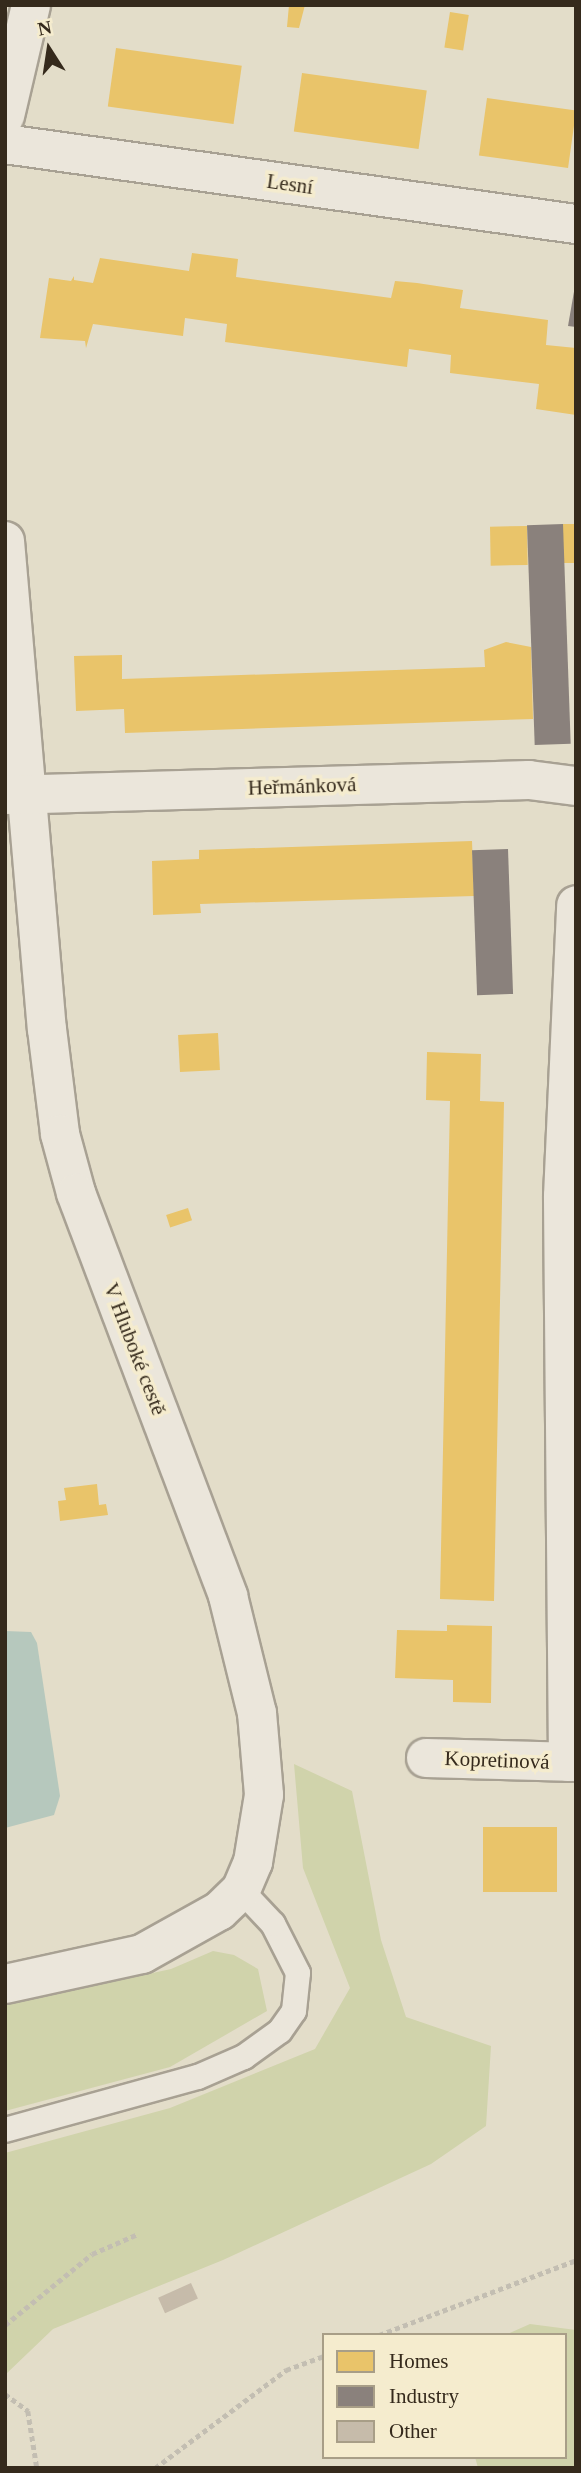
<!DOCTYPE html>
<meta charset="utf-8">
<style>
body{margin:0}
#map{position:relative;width:581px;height:2473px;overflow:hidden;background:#e3ddc9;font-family:Georgia,serif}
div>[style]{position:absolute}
.green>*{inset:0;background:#d0d3ab}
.water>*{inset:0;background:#b6c8bd}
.homes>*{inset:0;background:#e9c46a;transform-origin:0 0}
.industry>*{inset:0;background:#8a817c;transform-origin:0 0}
.building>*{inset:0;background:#c6bbaa;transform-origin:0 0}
.path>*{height:4.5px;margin-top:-2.25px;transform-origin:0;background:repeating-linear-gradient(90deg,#c3beb2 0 5px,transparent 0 8.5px)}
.roads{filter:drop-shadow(2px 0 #a8a193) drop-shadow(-2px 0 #a8a193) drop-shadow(0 2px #a8a193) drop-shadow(0 -2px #a8a193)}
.lane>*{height:24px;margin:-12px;padding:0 12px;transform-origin:12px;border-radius:12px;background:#ebe6db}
.street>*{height:38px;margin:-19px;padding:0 19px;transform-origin:19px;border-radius:19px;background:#ebe6db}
span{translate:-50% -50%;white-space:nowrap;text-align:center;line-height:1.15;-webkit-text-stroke:7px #f5ecce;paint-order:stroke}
.street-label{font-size:21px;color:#352a1c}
.frame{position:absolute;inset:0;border:7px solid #352a1c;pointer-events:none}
.legend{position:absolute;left:322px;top:2333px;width:245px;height:126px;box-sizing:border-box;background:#f5ecce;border:2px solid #a89e87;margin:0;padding:9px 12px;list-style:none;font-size:21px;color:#352a1c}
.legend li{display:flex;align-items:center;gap:14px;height:35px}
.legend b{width:35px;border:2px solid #a89e87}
.north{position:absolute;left:14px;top:14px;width:70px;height:70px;-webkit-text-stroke:5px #f5ecce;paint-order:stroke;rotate:348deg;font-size:19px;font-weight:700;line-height:28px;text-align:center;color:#352a1c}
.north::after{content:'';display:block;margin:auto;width:24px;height:32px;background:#352a1c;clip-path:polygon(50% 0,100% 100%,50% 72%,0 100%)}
</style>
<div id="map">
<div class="green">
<i style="clip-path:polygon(294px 1764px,352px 1791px,381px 1940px,406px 2017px,491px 2046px,486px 2126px,431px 2164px,223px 2260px,53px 2329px,5px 2375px,5px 2153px,170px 2108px,315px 2049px,350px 1988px,303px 1868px)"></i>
<i style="clip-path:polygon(213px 1951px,234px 1955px,258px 1969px,267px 2011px,170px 2067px,5px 2111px,5px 2005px,171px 1969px)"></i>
<i style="clip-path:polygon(530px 2324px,576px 2330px,576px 2468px,478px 2468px,475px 2457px,565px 2457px,565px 2335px,505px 2335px)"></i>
</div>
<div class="water">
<i style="clip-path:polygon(5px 1631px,31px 1632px,37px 1643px,60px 1796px,54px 1815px,5px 1828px)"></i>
</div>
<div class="homes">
<i style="clip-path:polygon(289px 5px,305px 5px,299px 28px,287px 27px)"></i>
<i style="left:450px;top:12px;width:19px;height:36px;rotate:9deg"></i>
<i style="left:116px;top:48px;width:127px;height:59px;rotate:8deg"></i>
<i style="left:302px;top:73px;width:126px;height:59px;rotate:8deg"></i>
<i style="left:487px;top:98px;width:90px;height:58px;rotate:8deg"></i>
<i style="clip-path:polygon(192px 253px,238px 259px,236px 277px,391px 298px,395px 281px,417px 283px,463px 290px,460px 308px,548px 320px,546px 345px,576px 348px,576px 415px,536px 409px,539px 384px,450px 373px,451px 355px,409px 349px,407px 367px,225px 342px,227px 324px,185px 318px,183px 336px,93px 324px,86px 348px,85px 341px,40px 338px,49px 278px,71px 281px,74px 276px,74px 280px,93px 283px,100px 258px,189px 271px)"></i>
<i style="left:563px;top:524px;width:13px;height:39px"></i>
<i style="left:527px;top:526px;width:39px;height:37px;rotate:89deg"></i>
<i style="clip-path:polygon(506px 642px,531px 647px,533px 719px,125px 733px,124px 709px,76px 711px,74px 656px,122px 655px,122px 679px,485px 667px,484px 650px)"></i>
<i style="clip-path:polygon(472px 841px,474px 896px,200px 904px,201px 913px,153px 915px,152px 861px,199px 859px,199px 850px)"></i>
<i style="left:218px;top:1033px;width:37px;height:40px;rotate:87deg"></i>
<i style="clip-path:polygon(427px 1052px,481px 1054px,480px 1101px,504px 1102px,494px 1601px,440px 1599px,450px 1101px,426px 1100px)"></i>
<i style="left:188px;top:1208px;width:13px;height:23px;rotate:72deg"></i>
<i style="clip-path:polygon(97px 1484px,99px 1505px,106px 1504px,108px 1515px,60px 1521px,58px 1501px,66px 1500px,64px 1488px)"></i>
<i style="clip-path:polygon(447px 1625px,492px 1626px,491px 1703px,453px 1702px,453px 1680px,395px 1678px,397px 1630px,447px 1631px)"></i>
<i style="left:483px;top:1827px;width:74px;height:65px"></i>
</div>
<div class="industry">
<i style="clip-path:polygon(576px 280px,576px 327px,568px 326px)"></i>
<i style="left:563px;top:524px;width:220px;height:36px;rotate:88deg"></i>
<i style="left:508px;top:849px;width:145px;height:36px;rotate:88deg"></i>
</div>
<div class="building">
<i style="left:191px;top:2283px;width:17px;height:36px;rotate:66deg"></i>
</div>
<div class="path">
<i style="left:5px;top:2325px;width:112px;rotate:-39.2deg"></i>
<i style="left:92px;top:2254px;width:50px;rotate:-23.5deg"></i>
<i style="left:379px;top:2335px;width:211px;rotate:-20.8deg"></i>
<i style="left:5px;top:2394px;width:29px;rotate:36deg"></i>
<i style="left:28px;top:2411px;width:58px;rotate:81deg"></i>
<i style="left:155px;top:2468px;width:164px;rotate:-36.8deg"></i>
<i style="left:286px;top:2370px;width:40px;rotate:-20.2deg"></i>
</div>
<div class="roads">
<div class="lane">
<i style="left:5px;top:2130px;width:200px;rotate:-15.4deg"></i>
<i style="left:198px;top:2077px;width:50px;rotate:-23.5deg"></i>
<i style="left:244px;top:2057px;width:44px;rotate:-35.8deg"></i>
<i style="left:280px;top:2031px;width:24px;rotate:-55deg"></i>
<i style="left:294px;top:2011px;width:38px;rotate:-84deg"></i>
<i style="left:298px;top:1973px;width:55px;rotate:-117deg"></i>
<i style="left:273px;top:1924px;width:47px;rotate:-133.3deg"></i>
</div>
<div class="street">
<i style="left:5px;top:116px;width:114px;rotate:-76.8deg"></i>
<i style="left:5px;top:144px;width:577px;rotate:7.98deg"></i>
<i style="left:5px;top:541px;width:490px;rotate:85.1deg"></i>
<i style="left:47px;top:1029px;width:106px;rotate:82.9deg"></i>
<i style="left:60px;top:1134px;width:61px;rotate:74.8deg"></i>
<i style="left:76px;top:1193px;width:431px;rotate:69.3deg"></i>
<i style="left:228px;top:1596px;width:121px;rotate:76.1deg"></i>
<i style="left:257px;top:1713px;width:82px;rotate:85.1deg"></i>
<i style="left:264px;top:1795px;width:68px;rotate:99.3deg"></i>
<i style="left:253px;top:1862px;width:30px;rotate:113deg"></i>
<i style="left:241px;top:1890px;width:30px;rotate:136deg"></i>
<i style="left:219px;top:1911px;width:88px;rotate:150.8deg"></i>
<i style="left:142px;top:1954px;width:140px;rotate:167.6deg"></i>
<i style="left:5px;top:795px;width:524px;rotate:-1.64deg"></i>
<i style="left:529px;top:780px;width:47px;rotate:7.3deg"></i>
<i style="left:426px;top:1758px;width:150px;rotate:1.5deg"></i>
<i style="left:568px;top:1762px;width:566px;rotate:-90.51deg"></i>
<i style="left:563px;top:1196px;width:291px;rotate:-87.4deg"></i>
</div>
</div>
<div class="street-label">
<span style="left:290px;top:184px;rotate:8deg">Lesní</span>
<span style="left:302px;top:786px;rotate:-2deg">Heřmánková</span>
<span style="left:135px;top:1349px;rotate:69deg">V Hluboké cestě</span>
<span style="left:497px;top:1760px;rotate:2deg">Kopretinová</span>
</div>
<div class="frame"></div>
<ul class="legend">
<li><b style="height:19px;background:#e9c46a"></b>Homes</li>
<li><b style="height:19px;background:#8a817c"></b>Industry</li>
<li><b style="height:19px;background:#c6bbaa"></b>Other</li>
</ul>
<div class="north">N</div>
</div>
